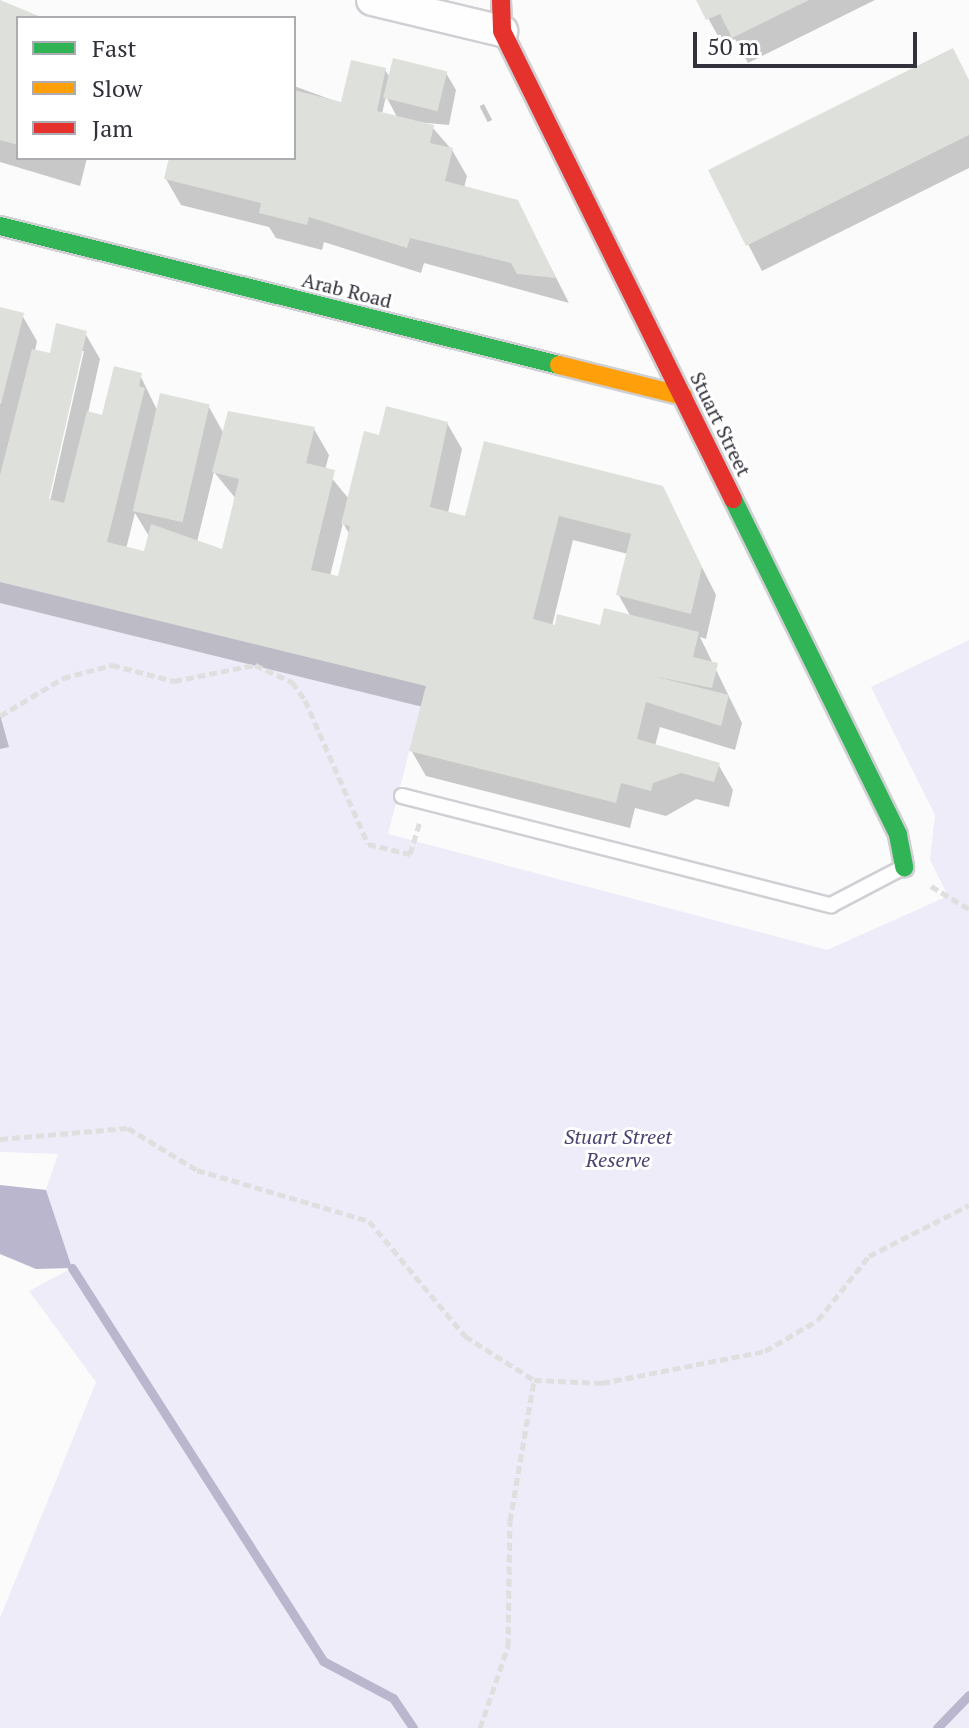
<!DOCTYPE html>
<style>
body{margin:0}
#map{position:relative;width:969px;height:1728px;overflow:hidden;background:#fbfbfb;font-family:"PT Serif",serif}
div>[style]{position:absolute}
.green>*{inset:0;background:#edecf8}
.water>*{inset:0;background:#b9b6ce}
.shadow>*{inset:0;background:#0003;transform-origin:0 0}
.stream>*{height:9px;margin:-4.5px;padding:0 4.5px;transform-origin:4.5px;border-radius:4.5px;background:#b9b6ce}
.building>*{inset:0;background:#dee0db;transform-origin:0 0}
.path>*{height:5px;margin-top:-2.5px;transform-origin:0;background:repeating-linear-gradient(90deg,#dfdfdf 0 8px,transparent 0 12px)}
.roads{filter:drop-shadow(2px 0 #d0cfd4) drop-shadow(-2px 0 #d0cfd4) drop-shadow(0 2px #d0cfd4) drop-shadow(0 -2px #d0cfd4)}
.lane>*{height:14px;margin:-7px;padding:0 7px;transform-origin:7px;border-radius:7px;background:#fefefe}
.street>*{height:30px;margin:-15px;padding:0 15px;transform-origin:15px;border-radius:15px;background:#fefefe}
.fast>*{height:18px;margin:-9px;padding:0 9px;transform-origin:9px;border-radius:9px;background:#30b455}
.slow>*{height:18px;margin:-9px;padding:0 9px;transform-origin:9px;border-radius:9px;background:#ff9f0a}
.jam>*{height:18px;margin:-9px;padding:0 9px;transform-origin:9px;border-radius:9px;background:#e5322d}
span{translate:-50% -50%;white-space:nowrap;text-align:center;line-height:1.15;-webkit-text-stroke:6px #fff;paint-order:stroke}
.street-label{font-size:20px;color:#32313c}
.park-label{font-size:20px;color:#4a4373;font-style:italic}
.legend{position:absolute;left:16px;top:16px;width:280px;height:144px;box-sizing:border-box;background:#fff;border:2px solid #adadb1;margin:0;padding:10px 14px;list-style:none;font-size:24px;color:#32313c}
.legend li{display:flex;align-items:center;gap:16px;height:40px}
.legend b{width:40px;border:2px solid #adadb1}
.scale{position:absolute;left:693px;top:32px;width:224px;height:36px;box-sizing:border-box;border:4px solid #32313c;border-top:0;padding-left:10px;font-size:24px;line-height:28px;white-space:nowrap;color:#32313c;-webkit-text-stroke:6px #fff;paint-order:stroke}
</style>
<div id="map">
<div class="green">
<i style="clip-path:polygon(0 581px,426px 686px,388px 834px,827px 950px,948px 896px,930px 860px,935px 815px,871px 687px,969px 640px,969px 1728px,0 1728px,0 1618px,96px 1382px,29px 1291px,72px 1268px,46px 1190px,58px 1154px,0 1152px)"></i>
</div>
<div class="water">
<i style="clip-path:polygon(0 1185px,46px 1190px,72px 1268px,36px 1269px,0 1254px)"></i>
</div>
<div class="shadow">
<i style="clip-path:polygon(0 0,11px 11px,43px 18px,18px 18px,18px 158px,87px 158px,80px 186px,0 162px)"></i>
<i style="clip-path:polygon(698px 0,875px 0,748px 63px,735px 39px,723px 45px)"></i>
<i style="clip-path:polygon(evenodd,385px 70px,391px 79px,446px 73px,456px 90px,449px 125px,406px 121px,432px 127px,452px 150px,467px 176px,464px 188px,517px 201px,569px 303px,424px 263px,421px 273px,324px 242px,322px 250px,276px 238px,269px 227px,181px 205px,166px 179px,171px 158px,294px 158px,294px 86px,346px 105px,385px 70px,386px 96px,398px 119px,382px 114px,386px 96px)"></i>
<i style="clip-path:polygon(969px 80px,969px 168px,762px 271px,710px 171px)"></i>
<i style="left:484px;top:104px;width:18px;height:5px;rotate:63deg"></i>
<i style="clip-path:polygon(evenodd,0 309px,22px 315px,37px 341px,35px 351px,51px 355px,85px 333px,100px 359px,88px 413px,104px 417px,140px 375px,158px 412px,209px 407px,224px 434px,314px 429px,329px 455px,325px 470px,349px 499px,380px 437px,447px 423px,462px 449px,448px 513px,467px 518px,662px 488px,716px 595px,706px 639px,700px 637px,742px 723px,735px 750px,660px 727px,655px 746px,718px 764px,733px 790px,729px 807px,696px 799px,666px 816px,635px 808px,630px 828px,426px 776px,411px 750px,423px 707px,0 603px,0 309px,80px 351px,84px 351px,48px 510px,44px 509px,80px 351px,0 309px,214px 472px,236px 499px,224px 552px,197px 542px,214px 472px,0 309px,135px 513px,150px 538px,146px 554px,126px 549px,135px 513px,0 309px,343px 523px,350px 535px,339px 579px,330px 576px,343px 523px,0 309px,573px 540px,628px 554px,618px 594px,631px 617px,601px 627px,552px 626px,573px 540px)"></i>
<i style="clip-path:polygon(0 715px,9px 747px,0 749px)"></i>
</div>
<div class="stream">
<i style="left:72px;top:1268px;width:466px;rotate:57.4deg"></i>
<i style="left:323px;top:1661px;width:79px;rotate:27.9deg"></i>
<i style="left:393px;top:1698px;width:36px;rotate:56deg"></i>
<i style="left:937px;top:1728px;width:46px;rotate:-45.9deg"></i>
</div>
<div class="building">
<i style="clip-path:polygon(0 0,41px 17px,18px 18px,18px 145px,0 140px)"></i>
<i style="clip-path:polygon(696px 0,809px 0,732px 38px,720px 14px,706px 20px)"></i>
<i style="clip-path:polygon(953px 48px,969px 80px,969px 135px,746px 246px,708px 170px)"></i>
<i style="left:393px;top:58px;width:56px;height:41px;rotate:14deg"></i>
<i style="clip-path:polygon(351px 60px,386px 68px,377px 111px,434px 125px,430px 143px,453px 148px,445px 181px,518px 200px,556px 278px,517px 274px,511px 263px,410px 238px,407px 248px,309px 217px,307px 225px,259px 213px,261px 203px,164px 179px,169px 158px,294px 158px,294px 90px,341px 102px)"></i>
<i style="clip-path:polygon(0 307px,24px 313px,1px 404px,0 404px)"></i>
<i style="clip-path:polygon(56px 323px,87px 331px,49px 499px,64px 503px,87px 411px,102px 415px,114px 366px,142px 373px,139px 386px,145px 388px,107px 542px,144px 551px,151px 524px,222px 549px,239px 479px,212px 472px,228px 411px,315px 427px,306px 463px,335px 470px,311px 570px,338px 576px,350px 526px,341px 524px,364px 431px,379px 435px,386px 406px,448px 422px,430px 507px,465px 516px,484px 441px,663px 486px,702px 567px,691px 614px,616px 595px,631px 534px,559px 516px,533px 619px,555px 625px,557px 614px,600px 625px,604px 608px,699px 632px,693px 657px,718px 663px,712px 688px,653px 676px,729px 695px,721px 726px,646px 702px,637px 739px,720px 763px,714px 782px,681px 773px,653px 783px,651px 791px,621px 783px,616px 803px,409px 751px,426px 686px,0 582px,0 475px,32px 349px,50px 353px)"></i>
<i style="left:160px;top:393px;width:51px;height:121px;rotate:13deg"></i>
</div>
<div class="path">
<i style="left:0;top:716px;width:74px;rotate:-31.1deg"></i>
<i style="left:63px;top:678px;width:51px;rotate:-14.9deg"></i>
<i style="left:112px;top:665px;width:64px;rotate:14.5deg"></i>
<i style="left:174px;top:681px;width:83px;rotate:-11.2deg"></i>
<i style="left:255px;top:665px;width:41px;rotate:24.7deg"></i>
<i style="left:292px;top:682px;width:22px;rotate:54deg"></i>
<i style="left:305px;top:700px;width:157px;rotate:66.4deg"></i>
<i style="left:368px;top:844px;width:43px;rotate:13.4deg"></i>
<i style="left:410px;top:854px;width:34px;rotate:-73deg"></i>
<i style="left:931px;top:886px;width:44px;rotate:31.2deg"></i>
<i style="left:0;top:1139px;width:128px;rotate:-4.9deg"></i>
<i style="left:128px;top:1128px;width:81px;rotate:31.3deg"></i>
<i style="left:197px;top:1170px;width:179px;rotate:16.5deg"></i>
<i style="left:369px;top:1221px;width:150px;rotate:50.1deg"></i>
<i style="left:465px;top:1336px;width:82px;rotate:32.5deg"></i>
<i style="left:480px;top:1728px;width:87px;rotate:-71.1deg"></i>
<i style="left:508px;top:1646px;width:125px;rotate:-89.1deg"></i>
<i style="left:510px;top:1521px;width:143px;rotate:-80.3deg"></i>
<i style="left:534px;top:1380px;width:68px;rotate:2.5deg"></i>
<i style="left:602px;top:1383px;width:166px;rotate:-11.1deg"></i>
<i style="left:765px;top:1351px;width:61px;rotate:-30.3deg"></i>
<i style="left:818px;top:1320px;width:82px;rotate:-51.4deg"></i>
<i style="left:869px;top:1256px;width:112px;rotate:-27deg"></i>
</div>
<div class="roads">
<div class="lane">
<i style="left:402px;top:796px;width:443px;rotate:14.3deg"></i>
<i style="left:831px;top:905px;width:78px;rotate:-27.6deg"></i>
</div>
<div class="street">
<i style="left:372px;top:0;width:134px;rotate:13.4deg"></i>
</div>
<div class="fast">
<i style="left:0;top:226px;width:576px;rotate:13.96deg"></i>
<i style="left:733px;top:499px;width:374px;rotate:63.8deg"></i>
<i style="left:898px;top:835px;width:33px;rotate:79deg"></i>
</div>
<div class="slow">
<i style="left:559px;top:365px;width:128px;rotate:14deg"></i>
</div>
<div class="jam">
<i style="left:501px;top:0;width:31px;rotate:88deg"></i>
<i style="left:502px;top:31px;width:522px;rotate:63.73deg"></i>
</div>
</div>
<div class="street-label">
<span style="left:347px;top:290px;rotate:14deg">Arab Road</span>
<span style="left:721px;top:424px;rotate:64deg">Stuart Street</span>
</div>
<div class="park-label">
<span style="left:618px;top:1148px">Stuart Street<br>Reserve</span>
</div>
<ul class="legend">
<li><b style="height:10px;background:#30b455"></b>Fast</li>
<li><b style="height:10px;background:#ff9f0a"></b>Slow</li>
<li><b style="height:10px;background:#e5322d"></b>Jam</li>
</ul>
<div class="scale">50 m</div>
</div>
